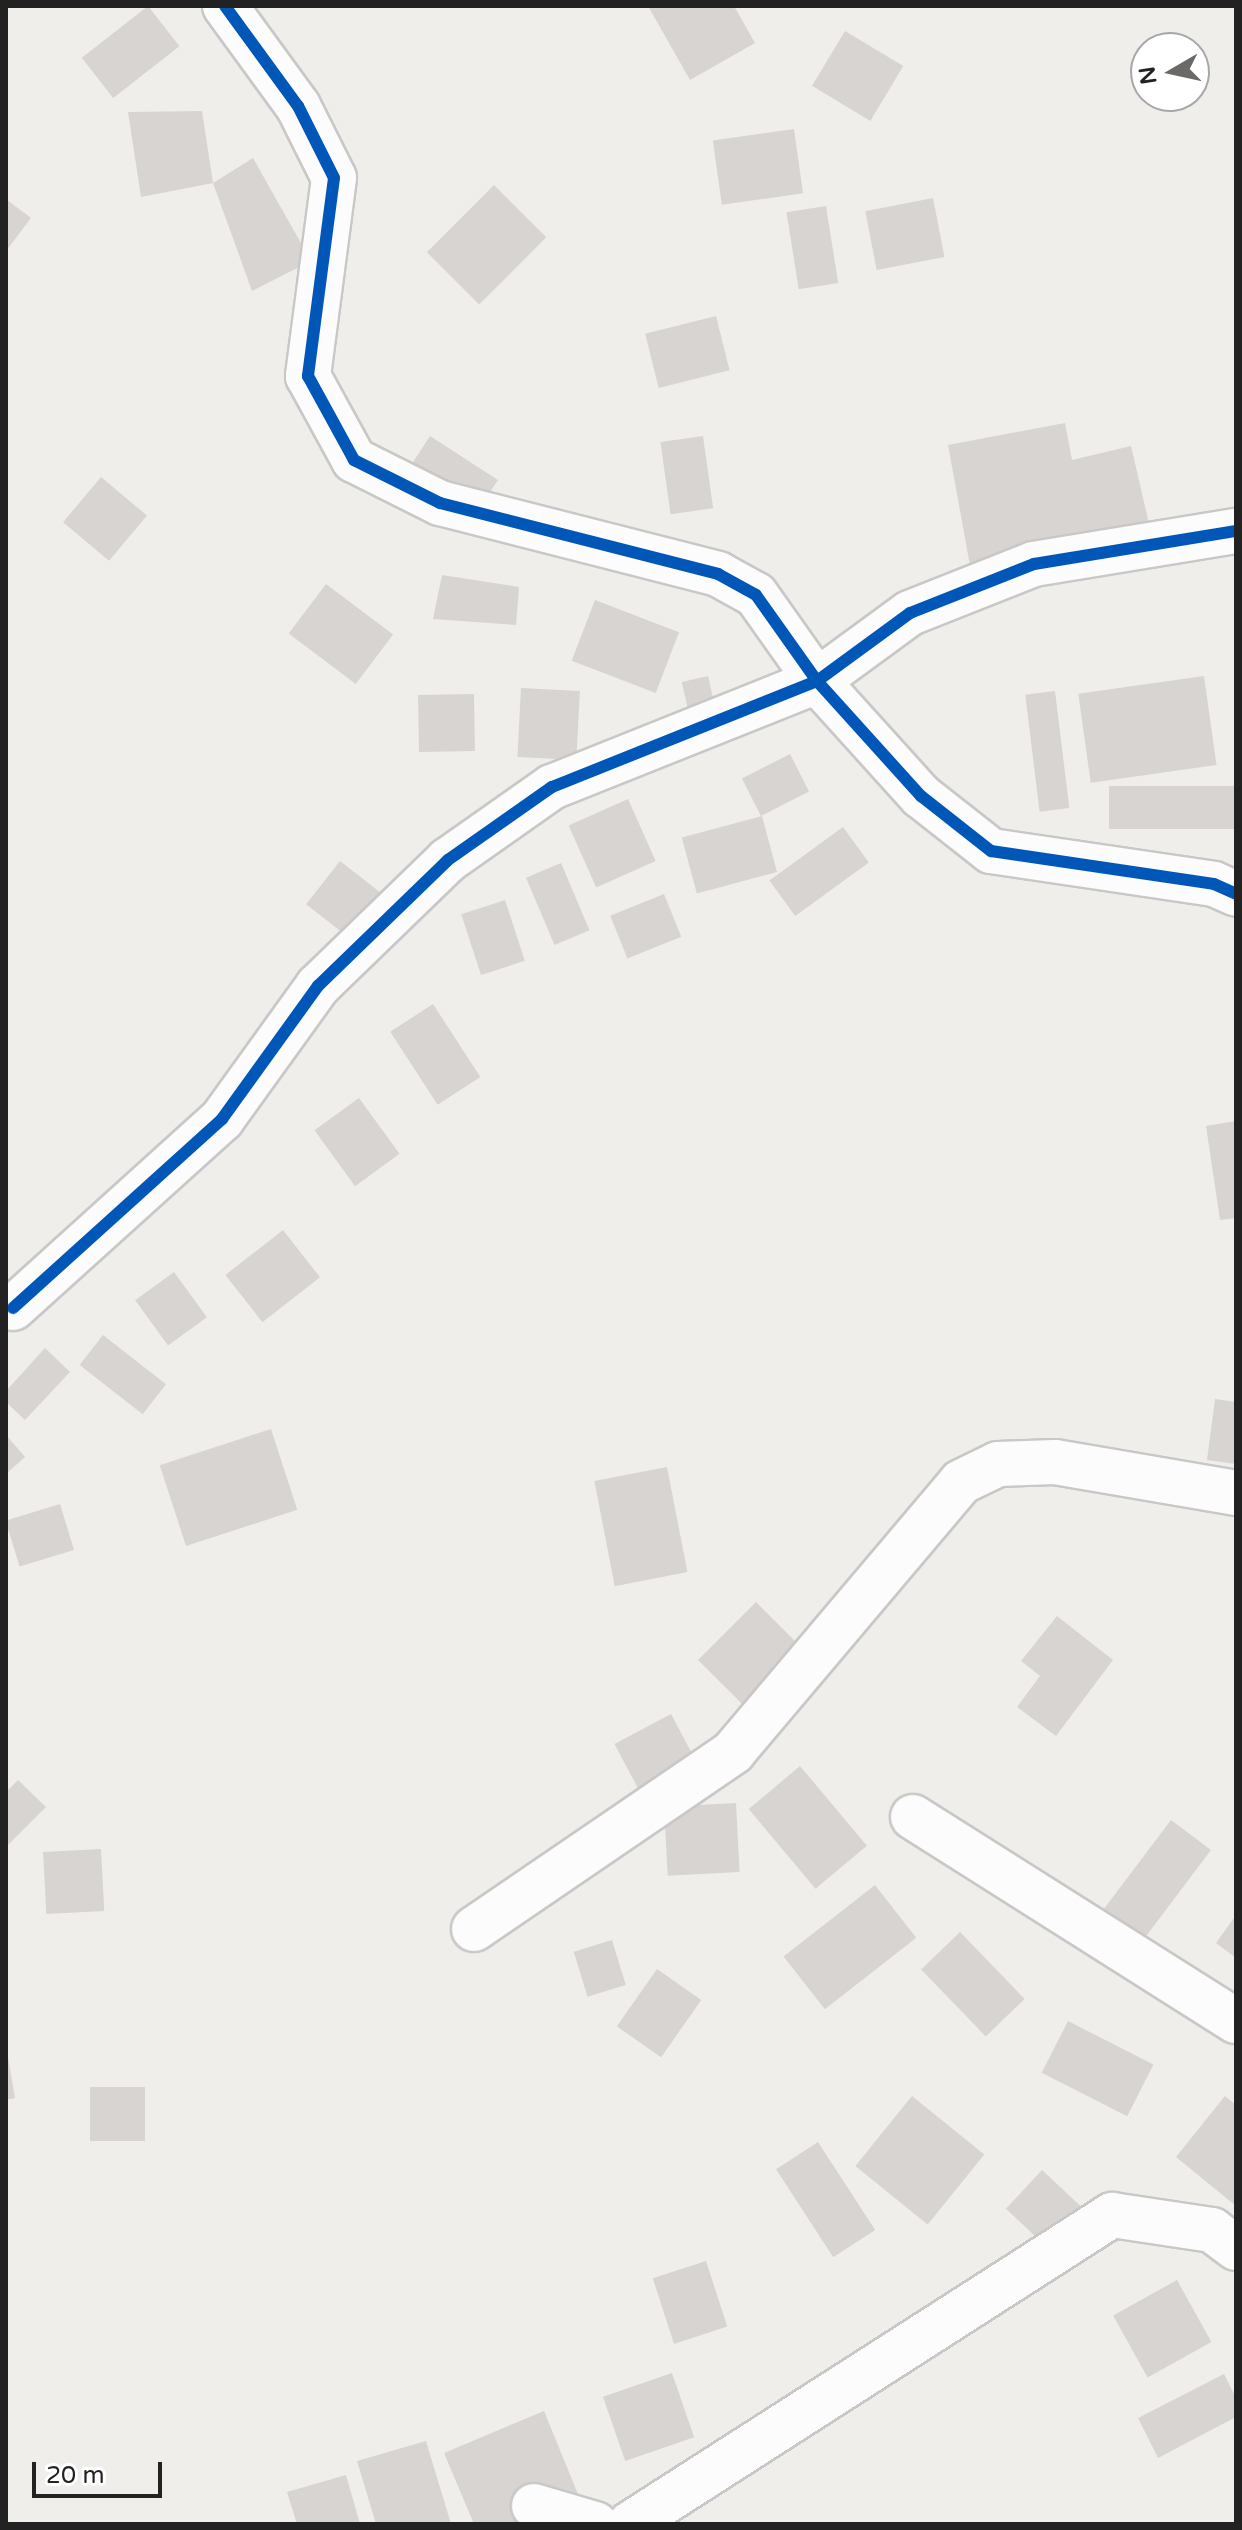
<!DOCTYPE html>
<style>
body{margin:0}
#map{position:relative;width:1242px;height:2530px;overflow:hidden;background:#f0eeeb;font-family:"Varela Round",sans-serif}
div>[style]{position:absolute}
.building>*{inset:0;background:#d7d4d2;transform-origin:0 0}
.roads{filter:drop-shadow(2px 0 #c9c8c7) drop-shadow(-2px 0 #c9c8c7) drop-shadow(0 2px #c9c8c7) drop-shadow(0 -2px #c9c8c7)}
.minor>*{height:44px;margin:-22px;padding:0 22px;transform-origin:22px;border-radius:22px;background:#fdfcfc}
.cycleway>*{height:12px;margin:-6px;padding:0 6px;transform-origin:6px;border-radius:6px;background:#0057b8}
span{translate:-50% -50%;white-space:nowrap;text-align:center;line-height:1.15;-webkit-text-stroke:6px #fff;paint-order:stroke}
.frame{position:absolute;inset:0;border:8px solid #222;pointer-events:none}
.north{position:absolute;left:1130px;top:32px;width:80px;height:80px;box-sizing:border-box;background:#fff;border:2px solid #a7a7a7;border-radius:50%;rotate:261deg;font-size:22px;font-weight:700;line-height:32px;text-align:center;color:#222}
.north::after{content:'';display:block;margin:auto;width:28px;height:36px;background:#6a6968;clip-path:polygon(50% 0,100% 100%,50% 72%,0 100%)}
.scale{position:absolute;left:32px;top:2462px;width:130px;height:36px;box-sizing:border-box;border:4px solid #222;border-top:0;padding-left:10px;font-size:24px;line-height:28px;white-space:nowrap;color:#222;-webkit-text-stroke:6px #fff;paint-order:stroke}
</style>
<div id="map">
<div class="building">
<i style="left:148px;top:6px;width:51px;height:84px;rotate:52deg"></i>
<i style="clip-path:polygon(648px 6px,734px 6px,755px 43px,690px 80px)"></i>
<i style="left:845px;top:31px;width:68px;height:64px;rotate:31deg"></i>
<i style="clip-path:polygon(202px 111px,213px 183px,141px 197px,128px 112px)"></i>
<i style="left:794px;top:129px;width:65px;height:82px;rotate:82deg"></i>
<i style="clip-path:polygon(253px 158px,311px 261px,252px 291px,213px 183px)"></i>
<i style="left:494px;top:185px;width:74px;height:95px;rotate:45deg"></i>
<i style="left:933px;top:198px;width:60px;height:69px;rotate:79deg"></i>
<i style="clip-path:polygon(6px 199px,31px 218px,6px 251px)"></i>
<i style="left:826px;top:206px;width:78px;height:40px;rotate:81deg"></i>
<i style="left:716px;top:316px;width:56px;height:73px;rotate:76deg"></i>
<i style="clip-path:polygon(1065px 423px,1072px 460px,1131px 446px,1150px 528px,973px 582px,948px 445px)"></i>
<i style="left:430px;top:436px;width:81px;height:35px;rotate:33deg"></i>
<i style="left:703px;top:436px;width:73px;height:43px;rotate:82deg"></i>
<i style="left:101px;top:477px;width:60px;height:59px;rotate:40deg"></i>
<i style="clip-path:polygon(442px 575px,519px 587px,516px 625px,433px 619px)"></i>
<i style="left:326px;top:584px;width:84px;height:62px;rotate:37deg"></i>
<i style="left:595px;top:600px;width:90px;height:65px;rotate:21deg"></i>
<i style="left:708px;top:676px;width:50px;height:27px;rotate:77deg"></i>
<i style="left:1204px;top:676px;width:90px;height:127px;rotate:82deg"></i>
<i style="left:521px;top:688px;width:59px;height:69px;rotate:3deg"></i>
<i style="left:1055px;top:691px;width:118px;height:30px;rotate:83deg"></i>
<i style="left:474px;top:694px;width:57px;height:56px;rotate:89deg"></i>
<i style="left:790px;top:754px;width:42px;height:54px;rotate:63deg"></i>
<i style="left:1236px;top:786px;width:43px;height:127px;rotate:90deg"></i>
<i style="left:628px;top:799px;width:68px;height:65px;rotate:66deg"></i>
<i style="left:762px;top:816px;width:58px;height:83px;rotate:75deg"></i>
<i style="left:843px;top:827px;width:44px;height:91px;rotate:54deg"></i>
<i style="left:340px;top:861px;width:54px;height:55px;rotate:38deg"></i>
<i style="left:561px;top:863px;width:73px;height:38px;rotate:67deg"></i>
<i style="left:664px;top:894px;width:46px;height:58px;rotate:68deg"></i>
<i style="left:505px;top:900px;width:64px;height:46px;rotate:72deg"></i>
<i style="left:433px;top:1004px;width:87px;height:51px;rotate:57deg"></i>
<i style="left:359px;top:1098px;width:69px;height:55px;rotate:54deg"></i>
<i style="clip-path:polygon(1236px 1121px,1236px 1218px,1220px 1220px,1206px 1126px)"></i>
<i style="left:283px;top:1230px;width:60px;height:73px;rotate:52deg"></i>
<i style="left:174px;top:1272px;width:56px;height:48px;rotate:54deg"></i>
<i style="left:103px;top:1335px;width:80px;height:38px;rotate:38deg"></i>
<i style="clip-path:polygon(45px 1348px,70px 1372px,25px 1420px,6px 1402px,6px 1391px)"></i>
<i style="clip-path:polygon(1215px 1399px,1236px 1402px,1236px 1464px,1207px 1460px)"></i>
<i style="left:271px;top:1429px;width:85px;height:117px;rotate:72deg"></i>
<i style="clip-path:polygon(6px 1435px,25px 1457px,6px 1474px)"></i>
<i style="left:667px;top:1467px;width:107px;height:74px;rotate:79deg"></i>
<i style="left:60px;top:1504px;width:48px;height:57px;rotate:73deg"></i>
<i style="left:756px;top:1602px;width:75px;height:82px;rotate:45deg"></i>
<i style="clip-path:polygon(1057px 1616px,1113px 1660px,1056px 1736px,1017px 1707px,1040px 1676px,1021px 1661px)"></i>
<i style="left:671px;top:1714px;width:60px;height:64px;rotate:62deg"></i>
<i style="left:800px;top:1766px;width:104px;height:67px;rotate:50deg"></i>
<i style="clip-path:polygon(18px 1780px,46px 1807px,6px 1847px,6px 1792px)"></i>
<i style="left:736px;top:1803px;width:69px;height:72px;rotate:87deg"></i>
<i style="left:1171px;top:1820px;width:50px;height:120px;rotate:37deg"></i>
<i style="left:101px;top:1849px;width:62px;height:58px;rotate:87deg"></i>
<i style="left:875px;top:1885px;width:67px;height:116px;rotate:52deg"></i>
<i style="clip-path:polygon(1236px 1915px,1236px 1958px,1216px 1943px)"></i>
<i style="left:960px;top:1932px;width:93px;height:54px;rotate:46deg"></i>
<i style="left:612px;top:1940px;width:47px;height:40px;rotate:73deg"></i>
<i style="left:657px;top:1969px;width:54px;height:70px;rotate:35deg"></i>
<i style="left:1068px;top:2021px;width:96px;height:58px;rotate:27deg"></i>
<i style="clip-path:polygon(8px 2057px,15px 2098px,6px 2100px,6px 2058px)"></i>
<i style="left:90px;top:2087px;width:55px;height:54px"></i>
<i style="left:912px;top:2096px;width:93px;height:90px;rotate:39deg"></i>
<i style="clip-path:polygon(1225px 2096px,1236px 2105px,1236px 2206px,1176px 2157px)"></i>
<i style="left:818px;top:2142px;width:105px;height:50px;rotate:57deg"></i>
<i style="left:1042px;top:2170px;width:75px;height:53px;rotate:43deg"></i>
<i style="left:706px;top:2261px;width:69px;height:56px;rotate:72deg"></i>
<i style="left:1177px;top:2280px;width:71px;height:73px;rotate:61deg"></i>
<i style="left:672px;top:2373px;width:68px;height:73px;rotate:71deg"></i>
<i style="clip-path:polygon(1224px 2374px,1236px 2398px,1236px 2417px,1158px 2458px,1138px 2418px)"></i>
<i style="clip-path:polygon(544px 2411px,580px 2499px,519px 2524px,474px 2524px,444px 2453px)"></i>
<i style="clip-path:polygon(426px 2441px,451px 2524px,376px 2524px,357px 2461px)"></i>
<i style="clip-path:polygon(346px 2475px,360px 2524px,297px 2524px,287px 2492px)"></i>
</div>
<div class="roads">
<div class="minor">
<i style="left:225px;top:6px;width:124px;rotate:53.9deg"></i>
<i style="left:298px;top:106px;width:80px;rotate:63.4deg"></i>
<i style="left:334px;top:178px;width:200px;rotate:97.5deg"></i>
<i style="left:308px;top:376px;width:96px;rotate:61.3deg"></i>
<i style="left:354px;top:460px;width:96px;rotate:26.6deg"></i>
<i style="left:440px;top:503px;width:287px;rotate:14.3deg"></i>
<i style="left:718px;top:574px;width:43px;rotate:28.9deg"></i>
<i style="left:756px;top:595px;width:105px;rotate:54.7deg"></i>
<i style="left:817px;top:681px;width:155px;rotate:47.9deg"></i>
<i style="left:921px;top:796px;width:89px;rotate:38.2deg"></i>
<i style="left:991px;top:851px;width:225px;rotate:8.4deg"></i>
<i style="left:1214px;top:884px;width:24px;rotate:24deg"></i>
<i style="left:13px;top:1308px;width:282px;rotate:-42.1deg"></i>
<i style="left:222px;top:1119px;width:164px;rotate:-54.2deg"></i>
<i style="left:318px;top:986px;width:181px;rotate:-44.1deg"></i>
<i style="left:448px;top:860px;width:127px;rotate:-35.1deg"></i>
<i style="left:552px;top:787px;width:285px;rotate:-21.8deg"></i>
<i style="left:817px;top:681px;width:115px;rotate:-36.2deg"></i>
<i style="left:910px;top:613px;width:133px;rotate:-21.6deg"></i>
<i style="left:1034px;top:564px;width:205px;rotate:-9.3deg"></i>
<i style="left:913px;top:1817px;width:382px;rotate:32.3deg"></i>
<i style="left:474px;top:1929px;width:314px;rotate:-34.3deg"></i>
<i style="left:733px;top:1752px;width:353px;rotate:-49.8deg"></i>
<i style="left:961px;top:1482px;width:41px;rotate:-25.9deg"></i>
<i style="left:998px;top:1464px;width:57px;rotate:-2deg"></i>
<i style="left:1055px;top:1462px;width:184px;rotate:9.7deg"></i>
<i style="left:534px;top:2506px;width:64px;rotate:16.4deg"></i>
<i style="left:630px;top:2524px;width:573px;rotate:-32.66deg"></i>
<i style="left:1112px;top:2215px;width:101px;rotate:8.5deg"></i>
<i style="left:1212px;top:2230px;width:30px;rotate:37deg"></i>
</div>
</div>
<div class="cycleway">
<i style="left:225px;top:6px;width:124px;rotate:53.9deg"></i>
<i style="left:298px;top:106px;width:80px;rotate:63.4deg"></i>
<i style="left:334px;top:178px;width:200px;rotate:97.5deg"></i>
<i style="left:308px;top:376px;width:96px;rotate:61.3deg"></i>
<i style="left:354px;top:460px;width:96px;rotate:26.6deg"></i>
<i style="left:440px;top:503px;width:287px;rotate:14.3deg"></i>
<i style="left:718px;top:574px;width:43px;rotate:28.9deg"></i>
<i style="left:756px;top:595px;width:105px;rotate:54.7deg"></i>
<i style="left:817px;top:681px;width:155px;rotate:47.9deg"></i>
<i style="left:921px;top:796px;width:89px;rotate:38.2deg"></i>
<i style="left:991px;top:851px;width:225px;rotate:8.4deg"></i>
<i style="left:1214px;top:884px;width:24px;rotate:24deg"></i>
<i style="left:13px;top:1308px;width:282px;rotate:-42.1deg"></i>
<i style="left:222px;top:1119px;width:164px;rotate:-54.2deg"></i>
<i style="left:318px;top:986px;width:181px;rotate:-44.1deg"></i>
<i style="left:448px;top:860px;width:127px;rotate:-35.1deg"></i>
<i style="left:552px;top:787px;width:285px;rotate:-21.8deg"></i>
<i style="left:817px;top:681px;width:115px;rotate:-36.2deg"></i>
<i style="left:910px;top:613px;width:133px;rotate:-21.6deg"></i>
<i style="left:1034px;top:564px;width:205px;rotate:-9.3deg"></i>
</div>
<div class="frame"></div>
<div class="north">N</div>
<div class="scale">20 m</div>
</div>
